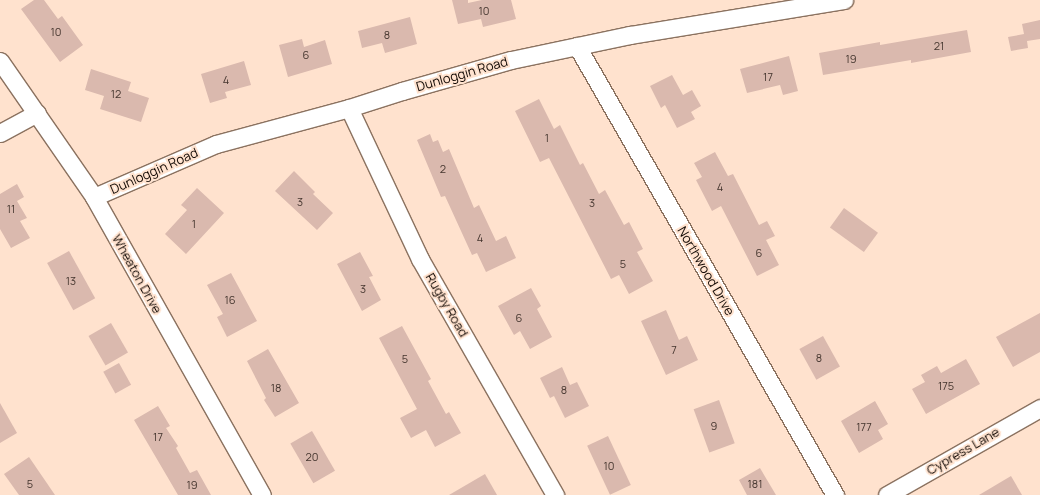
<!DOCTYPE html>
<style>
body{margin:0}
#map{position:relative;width:1040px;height:495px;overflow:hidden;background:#ffe2ce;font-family:Manrope,sans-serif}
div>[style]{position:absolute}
.building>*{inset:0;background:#dab9ae;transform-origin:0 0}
.roads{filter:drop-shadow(1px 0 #8b7260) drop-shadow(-1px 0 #8b7260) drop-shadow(0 1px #8b7260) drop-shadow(0 -1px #8b7260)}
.street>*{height:17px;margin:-8.5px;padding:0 8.5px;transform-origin:8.5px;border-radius:8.5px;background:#fff}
span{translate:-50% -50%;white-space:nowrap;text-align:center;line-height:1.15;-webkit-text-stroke:4px #ffe2ce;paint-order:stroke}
.number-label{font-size:11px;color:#44352e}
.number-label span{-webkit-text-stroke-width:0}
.street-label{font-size:13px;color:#120904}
</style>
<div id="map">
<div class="building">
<i style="clip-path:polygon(34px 0,44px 0,58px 19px,62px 16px,83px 45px,60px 62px,21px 9px)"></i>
<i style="clip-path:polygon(452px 0,468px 0,468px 3px,482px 0,511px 0,516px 19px,483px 27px,481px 19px,458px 24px)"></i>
<i style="clip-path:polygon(410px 17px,417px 44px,385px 53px,382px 43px,362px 48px,358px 31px)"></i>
<i style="clip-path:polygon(1040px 20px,1040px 39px,1027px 41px,1028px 48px,1011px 51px,1008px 37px,1024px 34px,1022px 24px)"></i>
<i style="clip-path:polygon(967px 30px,971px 52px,911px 63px,911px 60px,823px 75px,819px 53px,880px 42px,880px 45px)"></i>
<i style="clip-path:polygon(302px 39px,304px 47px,325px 40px,332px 64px,288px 77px,279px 45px)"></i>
<i style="clip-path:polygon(789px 56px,798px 91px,783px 95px,780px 85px,747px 93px,740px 69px)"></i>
<i style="clip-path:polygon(244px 61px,251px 85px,225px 92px,227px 98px,210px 103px,201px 74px)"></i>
<i style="clip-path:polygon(91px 69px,131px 82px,128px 91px,149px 98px,141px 122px,100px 109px,104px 96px,85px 90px)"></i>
<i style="clip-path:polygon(672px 75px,683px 95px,692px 90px,701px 106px,691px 112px,695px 119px,677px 128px,665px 105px,661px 108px,650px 86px)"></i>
<i style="clip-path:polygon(539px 99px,554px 129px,560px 125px,580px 165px,583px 163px,599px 194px,605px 190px,624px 225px,629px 222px,643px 249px,637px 252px,653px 281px,629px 294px,619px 275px,611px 279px,549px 158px,540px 162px,515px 111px)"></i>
<i style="clip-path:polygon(430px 134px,433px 142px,438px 140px,443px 152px,449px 149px,474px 208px,479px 205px,496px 241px,506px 236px,516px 258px,486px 272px,477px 253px,472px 255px,445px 196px,441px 197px,417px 140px)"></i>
<i style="clip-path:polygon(715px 152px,728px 176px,733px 174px,759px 225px,767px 221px,775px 236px,766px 240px,779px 265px,757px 276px,721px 206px,712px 211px,696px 180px,702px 177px,694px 163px)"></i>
<i style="clip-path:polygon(294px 171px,315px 192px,313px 194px,333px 213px,317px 230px,275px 191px)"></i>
<i style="clip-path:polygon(17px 184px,24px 197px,17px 201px,27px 218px,20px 221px,30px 238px,11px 248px,0 229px,0 194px)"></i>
<i style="clip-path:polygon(197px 188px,224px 213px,186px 254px,165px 234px,187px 210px,181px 205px)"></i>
<i style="left:844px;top:208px;width:42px;height:24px;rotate:36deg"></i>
<i style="left:69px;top:251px;width:54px;height:25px;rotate:61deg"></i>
<i style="clip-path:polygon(360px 252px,373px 276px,369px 277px,381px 300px,362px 311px,337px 264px)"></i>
<i style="clip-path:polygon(231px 273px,257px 321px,227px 337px,217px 317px,223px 314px,207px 285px)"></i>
<i style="clip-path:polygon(531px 288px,541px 306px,537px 309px,552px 337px,530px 349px,520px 331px,514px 335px,498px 306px)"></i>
<i style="clip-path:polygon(666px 310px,679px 340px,687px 336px,698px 360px,666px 375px,641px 321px)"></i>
<i style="clip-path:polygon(1040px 313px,1040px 352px,1013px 367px,996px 337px)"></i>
<i style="left:111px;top:323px;width:34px;height:26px;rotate:60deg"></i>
<i style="clip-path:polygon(402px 326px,431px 379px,428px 381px,446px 414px,449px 412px,461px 433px,435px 447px,426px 430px,411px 438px,400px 418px,417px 409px,379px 338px)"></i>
<i style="left:823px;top:336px;width:35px;height:27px;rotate:61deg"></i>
<i style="clip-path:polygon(268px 349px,299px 403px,275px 417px,264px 400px,266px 398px,247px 361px)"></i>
<i style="clip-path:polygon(966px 359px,980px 384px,926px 414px,912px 389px,925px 382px,921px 375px,937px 366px,941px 373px)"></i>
<i style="left:119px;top:363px;width:25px;height:18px;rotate:61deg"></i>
<i style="clip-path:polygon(562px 367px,570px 385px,577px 382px,589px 406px,565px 418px,554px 396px,550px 398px,540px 378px)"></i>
<i style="left:719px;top:400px;width:46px;height:27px;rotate:70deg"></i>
<i style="clip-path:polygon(875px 401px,888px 424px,878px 430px,883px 439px,859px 453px,841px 421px)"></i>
<i style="clip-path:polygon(0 403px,17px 433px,0 443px)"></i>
<i style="clip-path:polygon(158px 406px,170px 426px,166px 428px,178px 446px,176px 448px,190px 473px,197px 470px,211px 495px,178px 495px,134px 420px)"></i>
<i style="left:312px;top:431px;width:46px;height:25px;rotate:60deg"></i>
<i style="left:608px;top:436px;width:54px;height:23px;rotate:65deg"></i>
<i style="clip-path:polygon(29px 457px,55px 495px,19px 495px,4px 474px)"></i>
<i style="clip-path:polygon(760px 468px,776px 495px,747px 495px,739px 480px)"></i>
<i style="clip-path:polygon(485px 474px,497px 495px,449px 495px)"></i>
<i style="clip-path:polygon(1011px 476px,1022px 495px,979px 495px)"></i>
</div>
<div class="roads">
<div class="street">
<i style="left:577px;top:46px;width:518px;rotate:60.12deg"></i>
<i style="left:0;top:61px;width:165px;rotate:55.3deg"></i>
<i style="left:94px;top:197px;width:342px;rotate:60.6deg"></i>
<i style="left:349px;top:108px;width:167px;rotate:64.8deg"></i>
<i style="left:420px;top:259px;width:272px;rotate:60.2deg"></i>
<i style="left:0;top:133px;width:42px;rotate:-28.4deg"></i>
<i style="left:94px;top:197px;width:133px;rotate:-23.5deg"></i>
<i style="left:216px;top:144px;width:138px;rotate:-15.1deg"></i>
<i style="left:349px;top:108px;width:56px;rotate:-17.8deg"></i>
<i style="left:402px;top:91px;width:113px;rotate:-15.9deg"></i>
<i style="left:511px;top:60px;width:122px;rotate:-11.9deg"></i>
<i style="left:630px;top:35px;width:217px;rotate:-9.3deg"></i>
<i style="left:887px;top:495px;width:176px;rotate:-29.6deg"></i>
</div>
</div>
<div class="number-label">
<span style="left:484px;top:11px">10</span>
<span style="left:56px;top:32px">10</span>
<span style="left:387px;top:35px">8</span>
<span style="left:939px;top:46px">21</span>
<span style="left:306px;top:55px">6</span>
<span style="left:851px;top:59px">19</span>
<span style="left:768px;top:77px">17</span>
<span style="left:226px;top:80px">4</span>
<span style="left:116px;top:94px">12</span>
<span style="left:547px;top:138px">1</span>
<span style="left:443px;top:169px">2</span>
<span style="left:720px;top:187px">4</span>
<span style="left:300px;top:202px">3</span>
<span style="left:592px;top:203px">3</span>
<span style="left:11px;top:209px">11</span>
<span style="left:194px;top:224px">1</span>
<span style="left:480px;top:238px">4</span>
<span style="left:759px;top:253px">6</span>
<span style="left:623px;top:264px">5</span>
<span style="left:71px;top:281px">13</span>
<span style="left:363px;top:289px">3</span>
<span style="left:230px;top:300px">16</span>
<span style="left:519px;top:318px">6</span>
<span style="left:674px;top:350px">7</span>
<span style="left:819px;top:358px">8</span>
<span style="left:405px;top:359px">5</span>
<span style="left:946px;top:386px">175</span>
<span style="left:276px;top:388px">18</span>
<span style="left:564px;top:390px">8</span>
<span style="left:714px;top:426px">9</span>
<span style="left:864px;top:427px">177</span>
<span style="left:158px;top:437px">17</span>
<span style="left:312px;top:457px">20</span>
<span style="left:609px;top:466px">10</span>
<span style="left:30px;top:484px">5</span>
<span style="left:755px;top:484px">181</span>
<span style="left:192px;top:485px">19</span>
</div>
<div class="street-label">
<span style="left:462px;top:74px;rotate:-16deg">Dunloggin Road</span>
<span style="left:154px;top:171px;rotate:-24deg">Dunloggin Road</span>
<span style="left:706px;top:271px;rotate:60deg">Northwood Drive</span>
<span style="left:137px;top:274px;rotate:61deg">Wheaton Drive</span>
<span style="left:447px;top:305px;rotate:60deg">Rugby Road</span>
<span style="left:963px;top:451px;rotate:-30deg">Cypress Lane</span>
</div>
</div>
